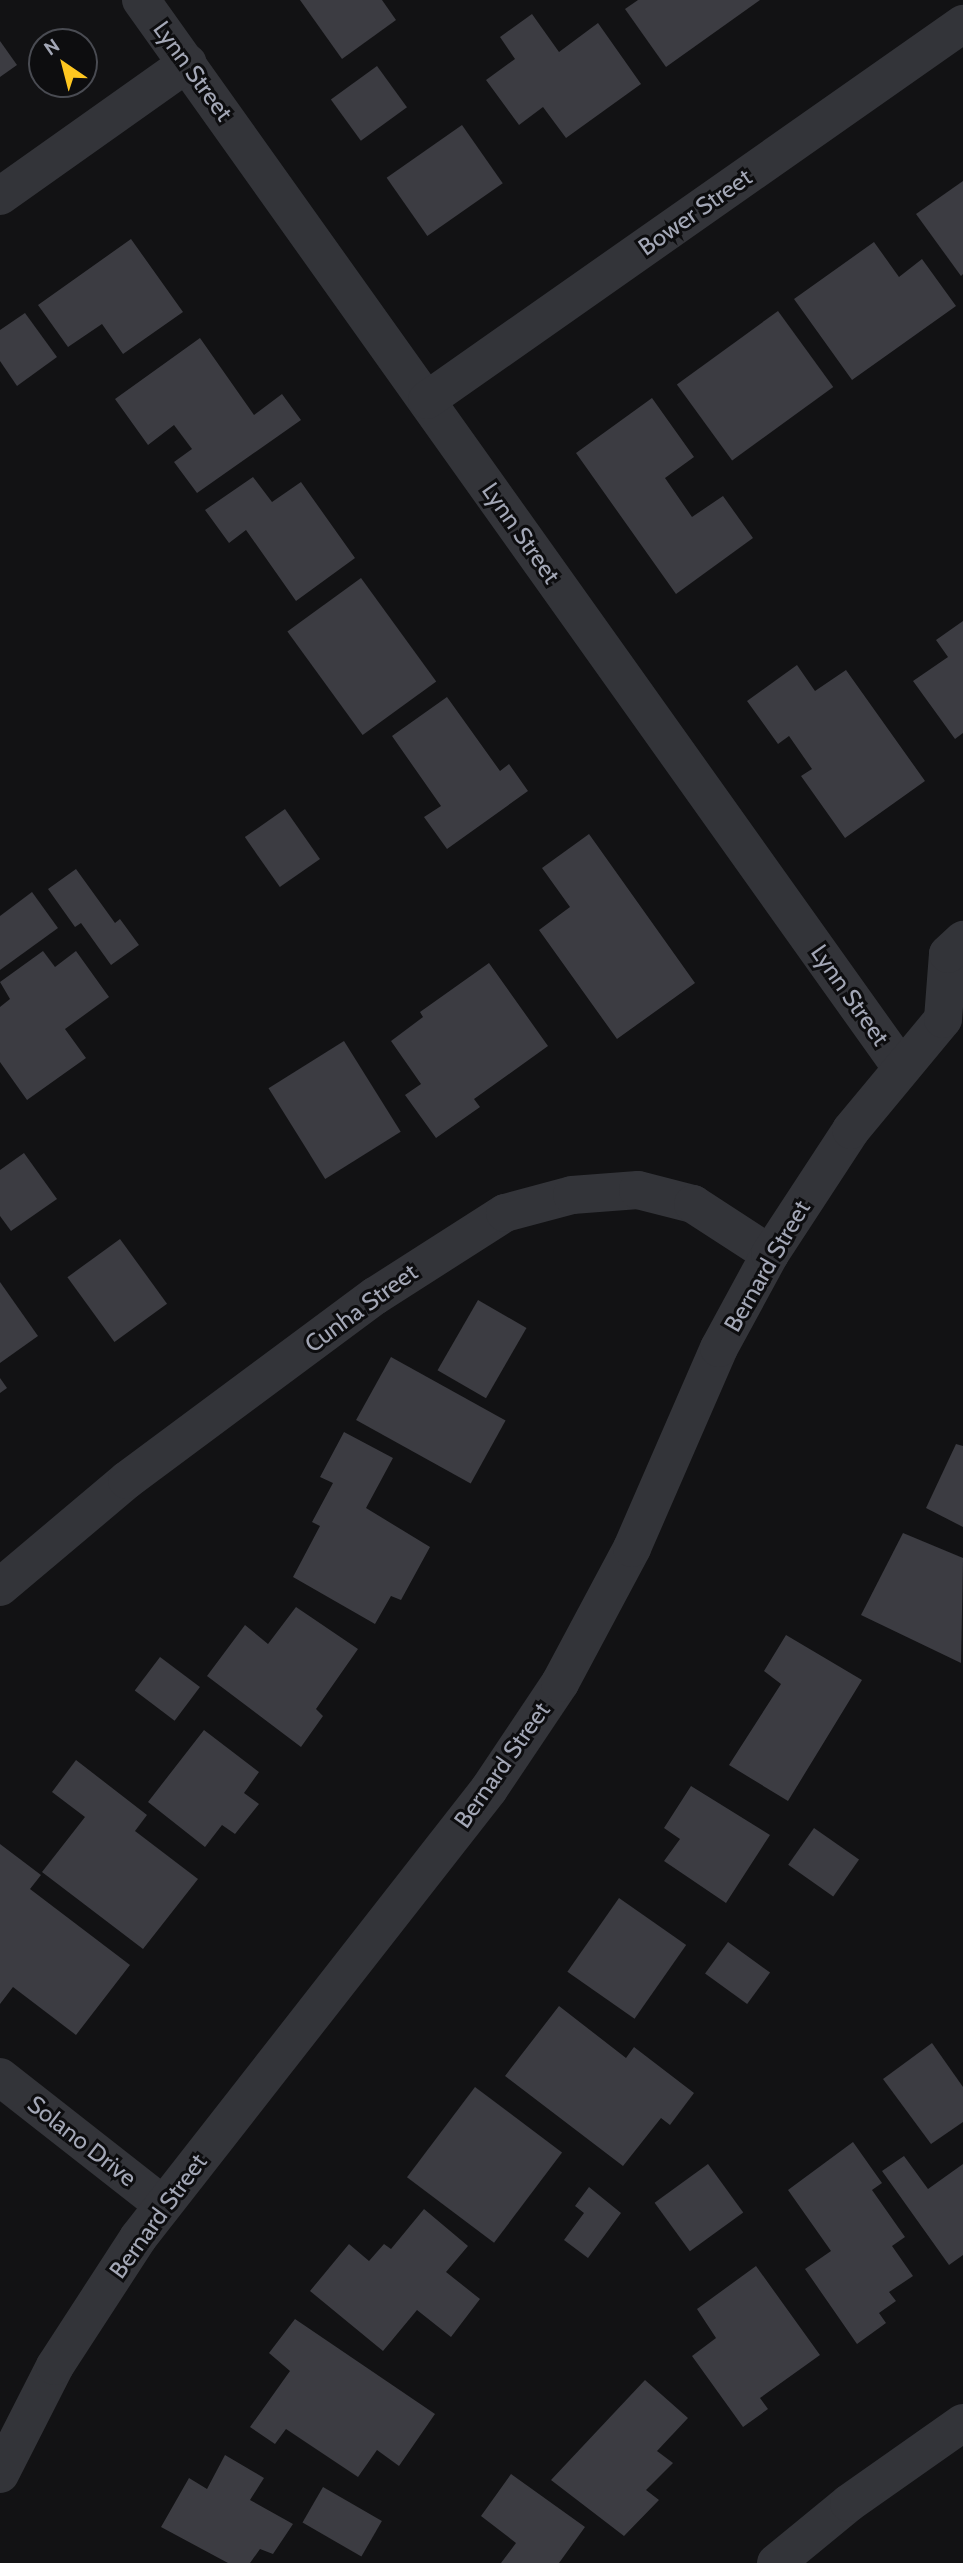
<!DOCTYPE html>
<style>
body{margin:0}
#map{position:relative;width:963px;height:2563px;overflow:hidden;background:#121214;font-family:Cabin,sans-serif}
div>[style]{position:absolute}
.building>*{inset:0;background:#3c3c42;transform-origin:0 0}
.minor>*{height:38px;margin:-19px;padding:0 19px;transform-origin:19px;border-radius:19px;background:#333439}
span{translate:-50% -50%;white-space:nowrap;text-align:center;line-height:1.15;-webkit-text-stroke:6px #0d0d0f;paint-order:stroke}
.street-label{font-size:24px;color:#a3a7b6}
.north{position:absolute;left:28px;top:28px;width:70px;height:70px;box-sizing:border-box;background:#0d0d0f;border:2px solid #494b52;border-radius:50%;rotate:325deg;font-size:19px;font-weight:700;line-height:28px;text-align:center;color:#a3a7b6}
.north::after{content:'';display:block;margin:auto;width:24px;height:32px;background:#fec620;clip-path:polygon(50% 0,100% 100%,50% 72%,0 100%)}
</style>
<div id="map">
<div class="building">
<i style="clip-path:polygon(300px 0,382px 0,396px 20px,342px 59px)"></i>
<i style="clip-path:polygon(638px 0,760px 0,666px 67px,625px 9px)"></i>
<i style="clip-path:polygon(532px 14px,559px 52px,598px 23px,641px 84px,566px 138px,543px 107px,519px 125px,486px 80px,515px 59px,500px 37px)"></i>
<i style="clip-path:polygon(0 41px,17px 65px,0 77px)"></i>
<i style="left:377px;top:66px;width:51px;height:57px;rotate:54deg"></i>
<i style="left:462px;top:125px;width:71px;height:92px;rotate:55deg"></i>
<i style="clip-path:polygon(963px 181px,963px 274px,961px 276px,916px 214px)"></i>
<i style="clip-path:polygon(131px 239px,183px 312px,123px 354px,102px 324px,68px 347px,38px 305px)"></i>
<i style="clip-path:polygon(874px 242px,899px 277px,922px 259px,956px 306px,852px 380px,794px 299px)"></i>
<i style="left:778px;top:311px;width:94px;height:125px;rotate:54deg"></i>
<i style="clip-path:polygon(25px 313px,57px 357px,17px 386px,0 361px,0 330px)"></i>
<i style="clip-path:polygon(200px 338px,254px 415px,282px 394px,301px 420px,197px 493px,174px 462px,192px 449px,174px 425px,148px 445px,115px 399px)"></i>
<i style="clip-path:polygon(652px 398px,694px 457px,665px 478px,692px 517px,723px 496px,753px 538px,676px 594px,576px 453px)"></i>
<i style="clip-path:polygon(253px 477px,272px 502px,301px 482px,355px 558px,296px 601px,246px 530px,229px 543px,205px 510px)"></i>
<i style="left:361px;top:578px;width:128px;height:91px;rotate:54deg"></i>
<i style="clip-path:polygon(963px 621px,963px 733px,955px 739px,913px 681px,948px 657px,936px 640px)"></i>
<i style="clip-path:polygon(797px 665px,815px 691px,846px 670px,925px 781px,845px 838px,801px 776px,812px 769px,789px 736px,778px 744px,747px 701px)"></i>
<i style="clip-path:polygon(447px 697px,500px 771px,509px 764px,528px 791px,447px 849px,424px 817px,441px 806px,392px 736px)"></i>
<i style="left:285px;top:809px;width:61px;height:49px;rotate:55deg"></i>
<i style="clip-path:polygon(589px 834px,695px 983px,617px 1039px,539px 930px,570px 907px,542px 868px)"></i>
<i style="clip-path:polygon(76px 869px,115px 923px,120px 919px,139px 945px,111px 965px,81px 923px,75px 927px,48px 889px)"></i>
<i style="clip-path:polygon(32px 892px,58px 928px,0 970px,0 916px)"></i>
<i style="clip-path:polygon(43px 951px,55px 967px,76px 951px,109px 997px,65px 1029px,86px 1058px,27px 1100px,0 1062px,0 1007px,10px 999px,0 982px)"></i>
<i style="clip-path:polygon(489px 963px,548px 1046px,474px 1099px,480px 1107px,436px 1138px,405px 1095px,421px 1084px,391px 1041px,423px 1017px,420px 1012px)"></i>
<i style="left:344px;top:1041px;width:107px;height:89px;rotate:58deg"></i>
<i style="clip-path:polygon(24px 1153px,57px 1199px,11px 1231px,0 1216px,0 1170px)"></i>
<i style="left:120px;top:1239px;width:80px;height:65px;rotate:54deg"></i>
<i style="clip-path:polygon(0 1282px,38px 1336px,0 1363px)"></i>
<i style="left:478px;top:1300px;width:56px;height:81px;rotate:30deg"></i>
<i style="left:391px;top:1357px;width:131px;height:72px;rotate:29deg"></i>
<i style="clip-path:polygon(0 1378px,7px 1388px,0 1393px)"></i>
<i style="clip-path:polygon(344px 1432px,393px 1458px,366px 1508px,430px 1547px,401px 1600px,391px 1596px,375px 1624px,293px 1577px,320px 1526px,312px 1522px,333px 1483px,320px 1477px)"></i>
<i style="clip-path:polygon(956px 1444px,963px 1446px,963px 1527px,926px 1508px)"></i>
<i style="clip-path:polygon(903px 1533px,963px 1558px,961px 1663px,861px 1615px)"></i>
<i style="clip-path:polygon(296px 1607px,358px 1649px,316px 1709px,323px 1716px,301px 1747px,207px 1676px,245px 1625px,268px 1644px)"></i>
<i style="clip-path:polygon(786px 1635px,862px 1680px,788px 1801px,729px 1765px,781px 1684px,764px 1671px)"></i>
<i style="left:160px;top:1657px;width:50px;height:42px;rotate:37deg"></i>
<i style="clip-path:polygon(204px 1730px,259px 1772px,244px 1793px,259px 1804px,235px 1834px,222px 1825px,205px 1847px,148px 1802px)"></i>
<i style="clip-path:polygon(76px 1760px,147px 1815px,135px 1831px,198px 1879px,143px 1949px,42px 1872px,85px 1817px,52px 1792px)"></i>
<i style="clip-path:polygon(691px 1786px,770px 1835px,726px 1903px,664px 1861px,680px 1839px,664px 1828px)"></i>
<i style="left:814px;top:1828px;width:55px;height:45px;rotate:35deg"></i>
<i style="clip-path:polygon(0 1844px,41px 1875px,30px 1889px,130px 1965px,76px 2035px,13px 1987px,0 2004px)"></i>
<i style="left:619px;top:1898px;width:82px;height:90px;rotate:35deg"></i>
<i style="left:728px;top:1942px;width:52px;height:39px;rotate:36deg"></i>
<i style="clip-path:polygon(559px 2006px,626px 2058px,634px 2047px,694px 2093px,670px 2125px,661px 2118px,623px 2166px,505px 2076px)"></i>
<i style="clip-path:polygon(932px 2043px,963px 2087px,963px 2122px,931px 2144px,883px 2079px)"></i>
<i style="left:475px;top:2087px;width:109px;height:113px;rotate:37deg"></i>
<i style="clip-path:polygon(853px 2142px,882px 2183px,872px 2190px,905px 2237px,892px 2246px,913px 2276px,889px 2292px,896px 2301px,879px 2313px,886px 2323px,857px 2344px,805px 2269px,831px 2251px,788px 2190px)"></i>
<i style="clip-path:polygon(904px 2156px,928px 2189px,963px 2164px,963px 2255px,949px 2265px,882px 2171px)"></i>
<i style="left:708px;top:2164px;width:60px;height:66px;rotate:54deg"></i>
<i style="clip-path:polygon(589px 2187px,621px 2213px,588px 2258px,564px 2240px,584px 2213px,575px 2206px)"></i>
<i style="clip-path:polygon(424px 2209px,468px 2246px,446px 2272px,480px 2299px,451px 2337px,417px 2310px,383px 2351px,310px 2291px,349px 2244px,369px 2261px,384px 2244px,391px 2249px)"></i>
<i style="clip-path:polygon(756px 2266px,820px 2355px,760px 2398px,768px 2409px,743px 2427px,692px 2356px,716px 2338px,697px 2309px)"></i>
<i style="clip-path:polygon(295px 2319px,435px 2414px,399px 2466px,377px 2450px,358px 2477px,286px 2429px,275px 2444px,250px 2427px,290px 2371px,269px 2353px)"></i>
<i style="clip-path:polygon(645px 2380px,688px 2418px,657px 2451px,673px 2463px,646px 2490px,659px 2500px,624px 2536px,551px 2480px)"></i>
<i style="clip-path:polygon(225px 2455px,264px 2478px,250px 2500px,293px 2524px,273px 2554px,260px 2549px,250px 2563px,228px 2563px,161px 2527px,189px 2478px,207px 2489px)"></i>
<i style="clip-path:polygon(511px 2474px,585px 2527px,559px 2563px,501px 2563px,516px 2543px,481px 2516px)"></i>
<i style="left:323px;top:2487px;width:68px;height:41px;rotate:30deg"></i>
</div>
<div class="minor">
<i style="left:141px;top:0;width:1309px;rotate:54.55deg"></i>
<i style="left:0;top:196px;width:230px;rotate:-35.3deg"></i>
<i style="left:427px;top:400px;width:655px;rotate:-35.05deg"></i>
<i style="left:0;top:1587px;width:166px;rotate:-40.1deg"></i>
<i style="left:127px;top:1480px;width:309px;rotate:-36.6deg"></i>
<i style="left:375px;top:1296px;width:154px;rotate:-32.6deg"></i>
<i style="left:505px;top:1213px;width:69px;rotate:-15deg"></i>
<i style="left:572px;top:1195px;width:66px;rotate:-4.3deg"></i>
<i style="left:638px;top:1190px;width:57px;rotate:14.3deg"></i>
<i style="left:693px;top:1204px;width:92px;rotate:33deg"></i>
<i style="left:0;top:2077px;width:207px;rotate:38.1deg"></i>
<i style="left:0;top:2474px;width:121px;rotate:-63deg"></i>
<i style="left:55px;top:2366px;width:153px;rotate:-57deg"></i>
<i style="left:138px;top:2238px;width:570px;rotate:-51.98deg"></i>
<i style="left:489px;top:1789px;width:128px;rotate:-56.2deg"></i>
<i style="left:560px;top:1683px;width:153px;rotate:-61.9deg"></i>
<i style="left:632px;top:1548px;width:218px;rotate:-66.5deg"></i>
<i style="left:719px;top:1348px;width:107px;rotate:-61.5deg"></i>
<i style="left:770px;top:1254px;width:148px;rotate:-56.8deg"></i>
<i style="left:851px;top:1130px;width:144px;rotate:-50.3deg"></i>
<i style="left:943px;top:1019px;width:65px;rotate:-85.6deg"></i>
<i style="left:948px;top:954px;width:21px;rotate:-43deg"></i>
<i style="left:776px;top:2563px;width:94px;rotate:-39.4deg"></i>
<i style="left:849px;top:2503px;width:139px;rotate:-35.1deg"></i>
</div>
<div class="street-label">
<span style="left:193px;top:71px;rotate:54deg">Lynn Street</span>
<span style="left:695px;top:212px;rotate:-35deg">Bower Street</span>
<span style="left:521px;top:533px;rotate:55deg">Lynn Street</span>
<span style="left:850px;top:995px;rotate:55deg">Lynn Street</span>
<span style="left:767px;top:1266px;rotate:-60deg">Bernard Street</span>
<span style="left:361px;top:1308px;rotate:-36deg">Cunha Street</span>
<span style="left:502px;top:1765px;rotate:-55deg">Bernard Street</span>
<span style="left:82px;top:2141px;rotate:38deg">Solano Drive</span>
<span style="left:158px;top:2216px;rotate:-54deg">Bernard Street</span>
</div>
<div class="north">N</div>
</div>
